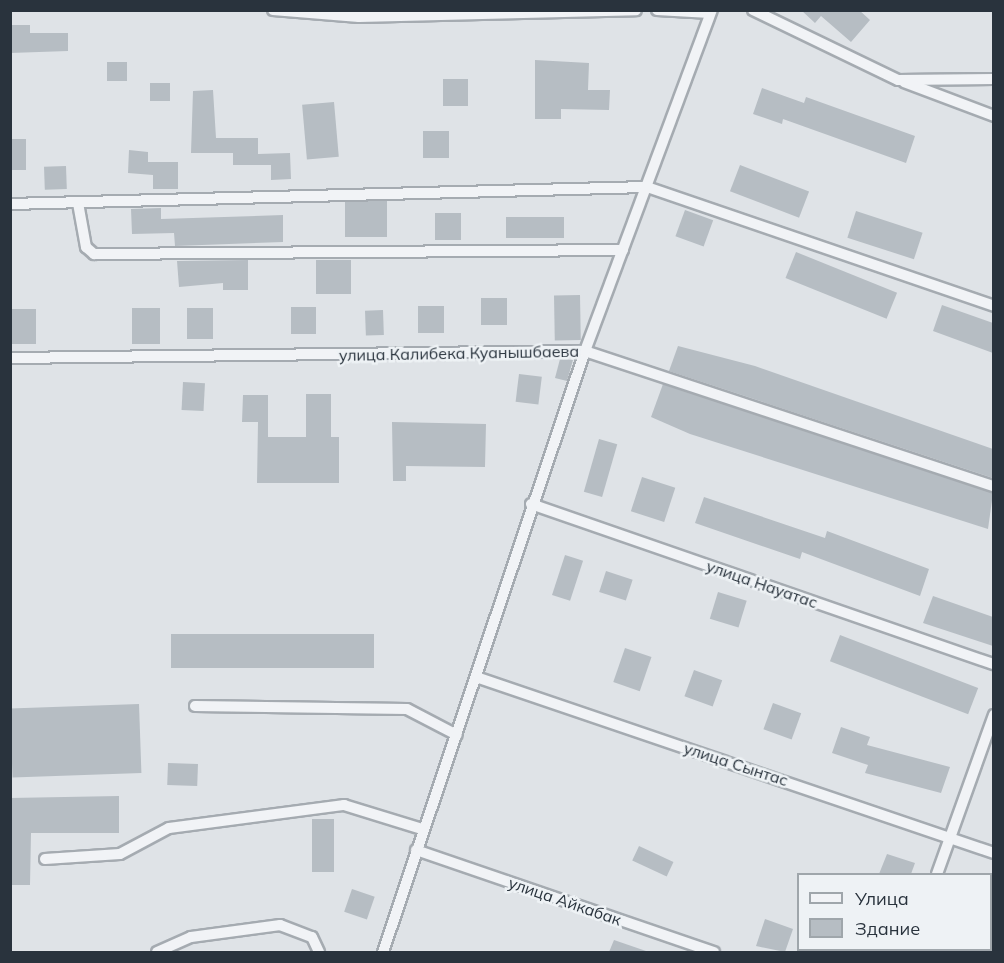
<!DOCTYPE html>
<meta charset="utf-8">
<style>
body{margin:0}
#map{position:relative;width:1004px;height:963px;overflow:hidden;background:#dfe3e7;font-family:Mulish,sans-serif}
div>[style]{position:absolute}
.building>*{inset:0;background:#b6bdc3;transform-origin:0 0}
.roads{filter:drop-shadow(2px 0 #a5abb1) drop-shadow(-2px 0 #a5abb1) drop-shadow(0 2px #a5abb1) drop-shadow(0 -2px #a5abb1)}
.street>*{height:10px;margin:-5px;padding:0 5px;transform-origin:5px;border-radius:5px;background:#f1f3f6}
span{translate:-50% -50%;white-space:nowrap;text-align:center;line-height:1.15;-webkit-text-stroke:5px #eef2f5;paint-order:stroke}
.street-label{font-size:16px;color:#29333d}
.frame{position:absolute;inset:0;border:12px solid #29333d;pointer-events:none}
.legend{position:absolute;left:797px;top:873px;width:195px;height:78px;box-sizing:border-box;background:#eef2f5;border:2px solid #9fa6ab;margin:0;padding:8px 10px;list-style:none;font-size:18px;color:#29333d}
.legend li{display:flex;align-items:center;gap:12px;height:30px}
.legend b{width:30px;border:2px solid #9fa6ab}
</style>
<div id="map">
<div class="building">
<i style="clip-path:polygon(801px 10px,859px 10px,870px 20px,851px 42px,821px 16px,815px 23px)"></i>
<i style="clip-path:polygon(10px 25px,30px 25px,30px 33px,68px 33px,68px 51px,10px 53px)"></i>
<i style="clip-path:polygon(535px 60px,589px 63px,588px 90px,610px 90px,609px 110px,561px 109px,561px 119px,535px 119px)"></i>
<i style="left:107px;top:62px;width:20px;height:19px"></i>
<i style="left:443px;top:79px;width:25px;height:27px"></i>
<i style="left:150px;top:83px;width:20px;height:18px"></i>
<i style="clip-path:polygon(762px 88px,804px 103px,806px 97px,915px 136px,906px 163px,783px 119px,782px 124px,753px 114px)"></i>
<i style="clip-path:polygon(213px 90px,216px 138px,258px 138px,258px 154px,290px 153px,291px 179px,271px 180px,271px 165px,233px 165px,233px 153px,191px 153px,193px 91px)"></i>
<i style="left:334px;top:102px;width:55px;height:32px;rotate:85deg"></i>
<i style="left:423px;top:131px;width:26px;height:27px"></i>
<i style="left:10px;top:139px;width:16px;height:31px"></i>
<i style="clip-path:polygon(129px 150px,148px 152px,148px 162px,178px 162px,178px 189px,153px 189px,153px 175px,128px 173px)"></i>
<i style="left:740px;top:165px;width:74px;height:28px;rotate:21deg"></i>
<i style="left:66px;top:166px;width:23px;height:22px;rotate:88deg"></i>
<i style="left:387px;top:201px;width:36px;height:42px;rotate:90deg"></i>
<i style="clip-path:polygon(161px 208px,161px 219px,283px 215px,283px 242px,175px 246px,174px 233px,132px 234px,131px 209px)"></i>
<i style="left:685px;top:210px;width:30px;height:28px;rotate:20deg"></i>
<i style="left:856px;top:211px;width:70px;height:28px;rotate:18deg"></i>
<i style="left:435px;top:213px;width:26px;height:27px"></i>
<i style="left:506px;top:217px;width:58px;height:21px"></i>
<i style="left:796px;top:252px;width:109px;height:28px;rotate:22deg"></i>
<i style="clip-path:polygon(248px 260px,248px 290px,223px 290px,223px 283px,179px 287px,177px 261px)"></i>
<i style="left:316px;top:260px;width:35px;height:34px"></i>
<i style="left:580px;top:295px;width:45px;height:26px;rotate:89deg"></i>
<i style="left:481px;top:298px;width:26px;height:27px"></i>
<i style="clip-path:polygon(942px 305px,993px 323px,993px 353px,933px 331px)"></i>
<i style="left:418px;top:306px;width:26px;height:27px"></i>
<i style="left:291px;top:307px;width:25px;height:27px"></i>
<i style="left:160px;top:308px;width:36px;height:28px;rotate:90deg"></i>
<i style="left:213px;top:308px;width:31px;height:26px;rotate:90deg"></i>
<i style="left:10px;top:309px;width:26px;height:35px"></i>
<i style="left:383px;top:310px;width:25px;height:18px;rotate:88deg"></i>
<i style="clip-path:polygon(678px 346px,755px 366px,993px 449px,993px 478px,669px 371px)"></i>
<i style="clip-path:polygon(560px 359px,573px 360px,567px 381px,555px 378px)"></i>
<i style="left:519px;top:374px;width:23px;height:28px;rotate:7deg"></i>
<i style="left:183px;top:382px;width:22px;height:28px;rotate:3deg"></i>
<i style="clip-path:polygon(663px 384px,993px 493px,988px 529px,690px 434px,651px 417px)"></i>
<i style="clip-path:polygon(306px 394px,331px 394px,331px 437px,339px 437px,339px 483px,257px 483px,258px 422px,242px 422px,243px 395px,268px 395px,268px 437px,306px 437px)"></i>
<i style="clip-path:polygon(392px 422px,486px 424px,485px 467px,406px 466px,406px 481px,393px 481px)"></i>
<i style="left:599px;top:439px;width:19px;height:55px;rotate:16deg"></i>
<i style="left:642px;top:477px;width:35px;height:36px;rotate:18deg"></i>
<i style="clip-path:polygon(704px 497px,825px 538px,827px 531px,929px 569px,920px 596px,802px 552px,800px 559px,695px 523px)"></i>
<i style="left:565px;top:555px;width:19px;height:42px;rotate:18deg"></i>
<i style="left:606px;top:571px;width:28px;height:22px;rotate:18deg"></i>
<i style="left:718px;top:592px;width:30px;height:28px;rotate:17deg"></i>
<i style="clip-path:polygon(933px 596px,993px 617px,993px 646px,923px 623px)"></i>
<i style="left:171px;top:634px;width:203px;height:34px"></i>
<i style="left:840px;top:635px;width:148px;height:28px;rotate:21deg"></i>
<i style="left:625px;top:648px;width:28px;height:36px;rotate:19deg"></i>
<i style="left:694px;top:670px;width:30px;height:28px;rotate:20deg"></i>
<i style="left:773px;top:703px;width:30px;height:28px;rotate:20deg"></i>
<i style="left:139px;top:704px;width:69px;height:129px;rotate:88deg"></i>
<i style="clip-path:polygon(841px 727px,870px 737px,867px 745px,950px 767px,941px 793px,865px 773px,868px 765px,832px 753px)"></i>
<i style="left:168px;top:763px;width:30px;height:22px;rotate:2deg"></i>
<i style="clip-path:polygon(119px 796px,119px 833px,31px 833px,30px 885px,10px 885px,10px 798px)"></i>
<i style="left:312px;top:819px;width:22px;height:53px"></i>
<i style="left:639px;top:846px;width:38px;height:16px;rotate:25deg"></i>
<i style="clip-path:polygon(887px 854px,915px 863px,911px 874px,879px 874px)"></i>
<i style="left:352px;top:889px;width:24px;height:24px;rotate:19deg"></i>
<i style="clip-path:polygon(765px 919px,793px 929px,785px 952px,756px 946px)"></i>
<i style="clip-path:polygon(614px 940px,646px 951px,646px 952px,609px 952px)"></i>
</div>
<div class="roads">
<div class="street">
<i style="left:273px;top:10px;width:86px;rotate:4.7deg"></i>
<i style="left:359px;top:17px;width:277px;rotate:-1.4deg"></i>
<i style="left:657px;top:10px;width:53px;rotate:3.2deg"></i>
<i style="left:753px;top:10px;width:161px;rotate:25.8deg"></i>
<i style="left:898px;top:80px;width:96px;rotate:-0.6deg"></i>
<i style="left:904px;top:82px;width:96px;rotate:20.7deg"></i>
<i style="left:78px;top:203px;width:45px;rotate:79.7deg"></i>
<i style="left:86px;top:247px;width:11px;rotate:41deg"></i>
<i style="left:94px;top:254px;width:529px;rotate:-0.43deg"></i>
<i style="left:10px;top:204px;width:637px;rotate:-1.53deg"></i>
<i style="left:647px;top:187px;width:367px;rotate:18.9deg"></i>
<i style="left:10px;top:358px;width:575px;rotate:-0.7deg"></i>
<i style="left:585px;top:351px;width:431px;rotate:18.3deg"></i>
<i style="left:531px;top:504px;width:490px;rotate:19.1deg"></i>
<i style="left:479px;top:678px;width:544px;rotate:18.77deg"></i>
<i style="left:195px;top:706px;width:212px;rotate:0.8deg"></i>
<i style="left:407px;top:709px;width:56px;rotate:27.5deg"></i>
<i style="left:416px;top:850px;width:315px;rotate:18.9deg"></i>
<i style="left:45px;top:859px;width:75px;rotate:-3.8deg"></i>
<i style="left:120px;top:854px;width:55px;rotate:-28deg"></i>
<i style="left:169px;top:828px;width:177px;rotate:-7.5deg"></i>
<i style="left:344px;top:805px;width:82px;rotate:17.1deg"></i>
<i style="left:937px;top:874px;width:169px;rotate:-70.3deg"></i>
<i style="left:157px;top:952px;width:37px;rotate:-24deg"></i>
<i style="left:191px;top:937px;width:90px;rotate:-7.7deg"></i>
<i style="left:280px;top:925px;width:34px;rotate:21deg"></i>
<i style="left:312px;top:937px;width:17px;rotate:65deg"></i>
<i style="left:383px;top:952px;width:634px;rotate:-71.42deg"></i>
<i style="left:585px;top:351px;width:364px;rotate:-69.6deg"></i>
<i style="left:905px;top:952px;width:2px;rotate:-63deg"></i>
</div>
</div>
<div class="street-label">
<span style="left:459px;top:353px;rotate:-1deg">улица Калибека Куанышбаева</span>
<span style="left:762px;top:584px;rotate:19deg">улица Науатас</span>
<span style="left:736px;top:764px;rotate:18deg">улица Сынтас</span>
<span style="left:565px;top:901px;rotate:19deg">улица Айкабак</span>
</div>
<div class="frame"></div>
<ul class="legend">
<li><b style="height:8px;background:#f1f3f6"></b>Улица</li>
<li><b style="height:16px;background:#b6bdc3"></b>Здание</li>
</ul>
</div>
